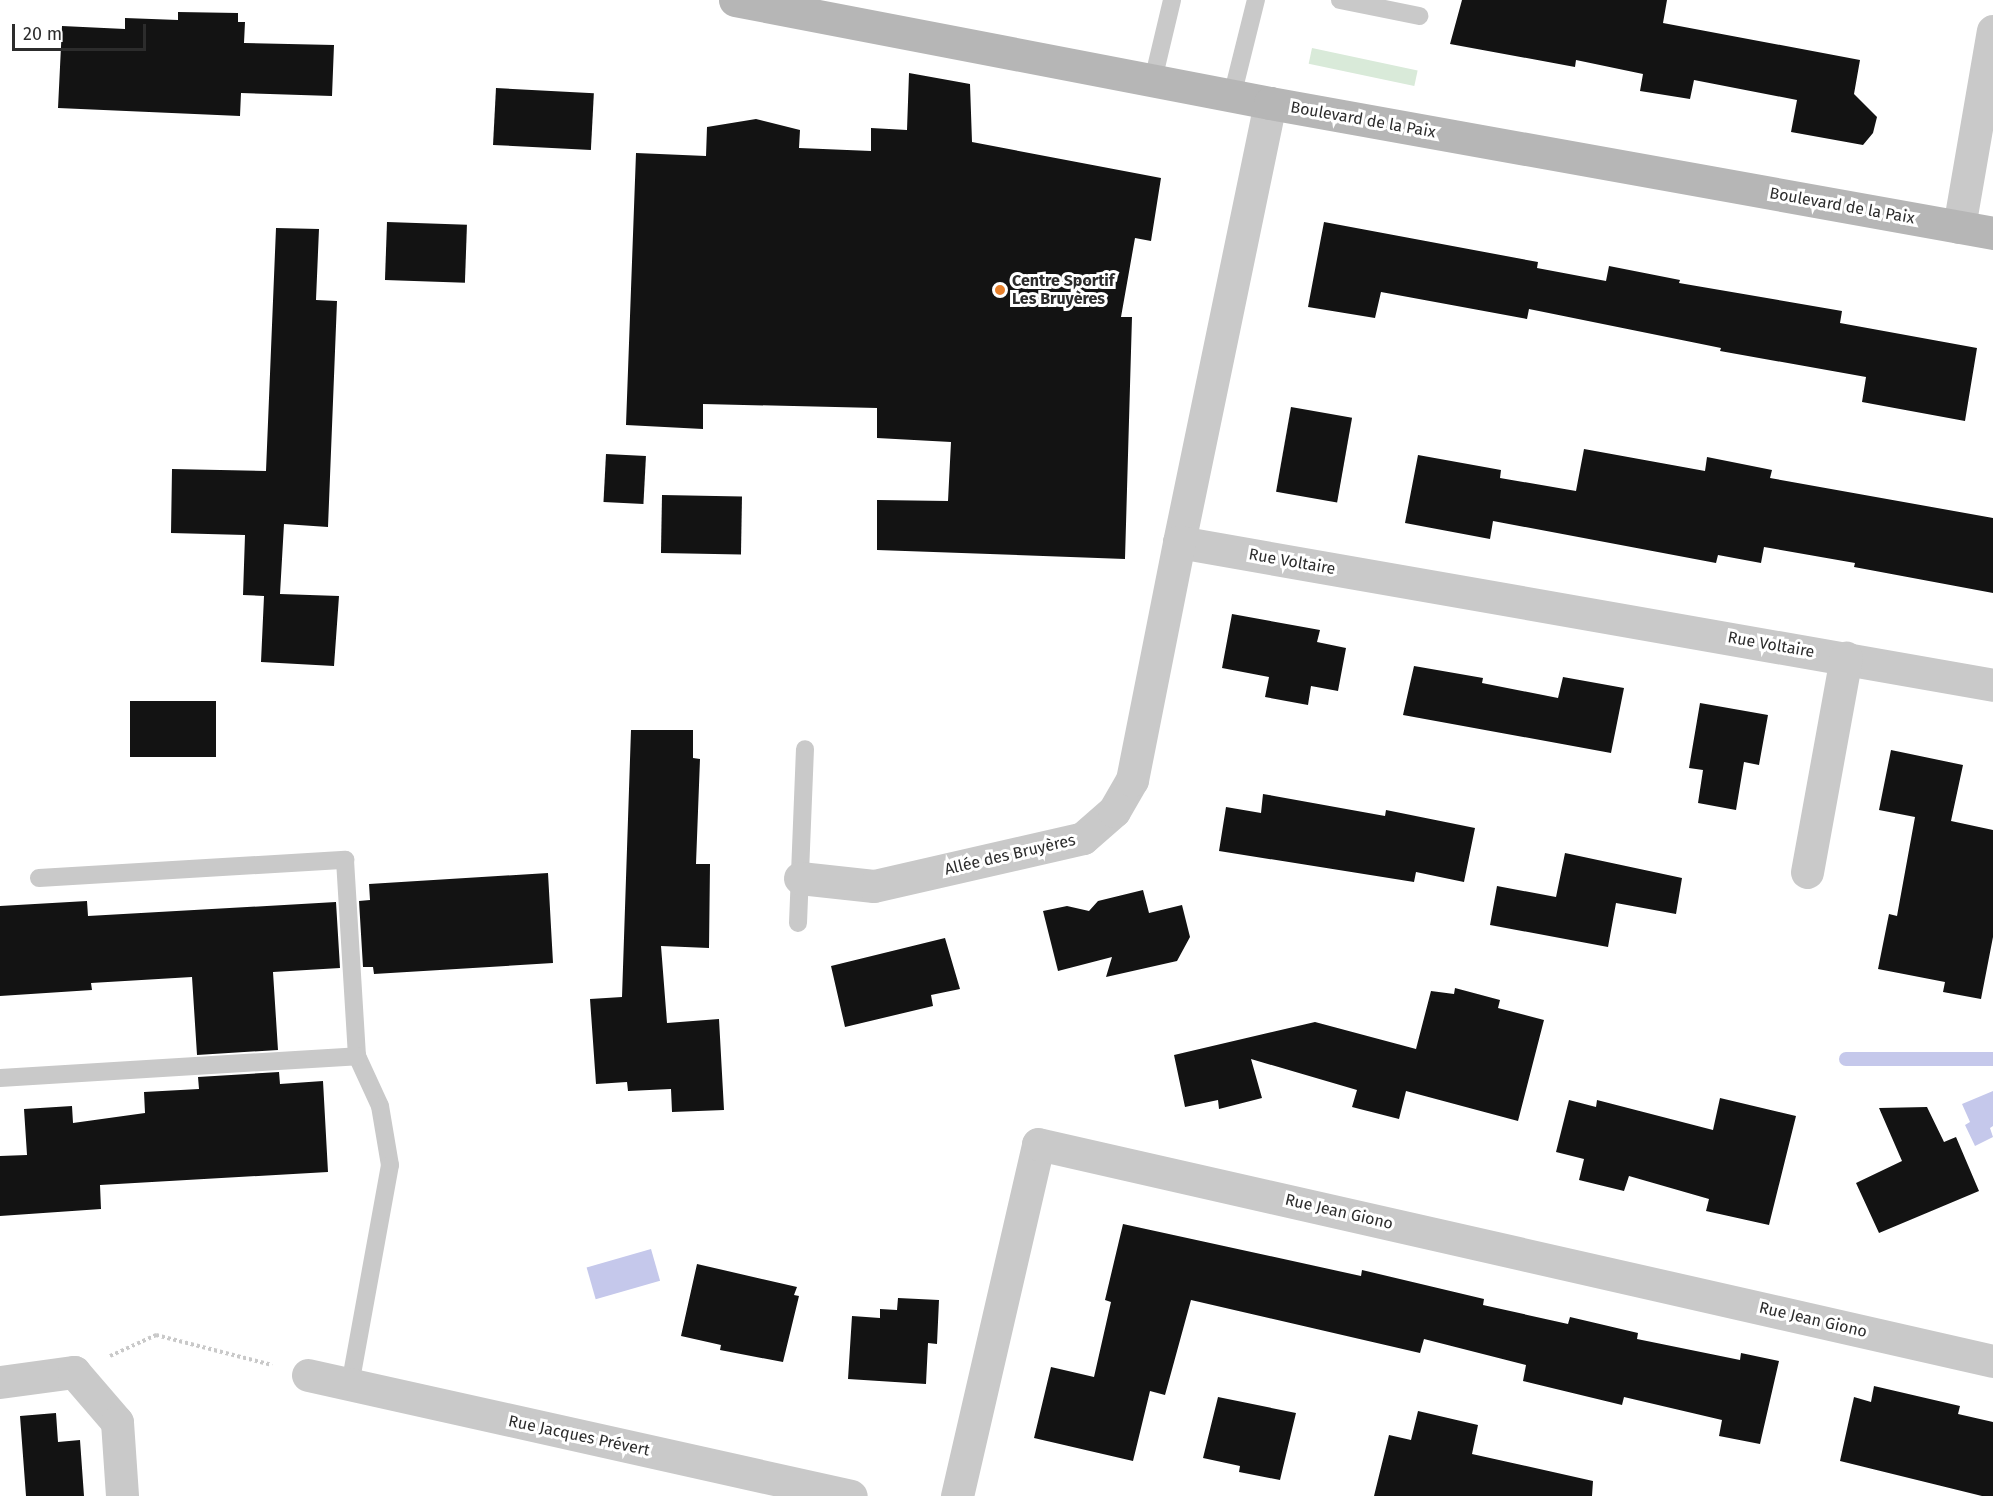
<!DOCTYPE html>
<meta charset="utf-8">
<style>
body{margin:0}
#map{position:relative;width:1993px;height:1496px;overflow:hidden;background:#fff;font-family:"Fira Sans",sans-serif}
div>[style]{position:absolute}
.green>*{inset:0;background:#d9ead9;transform-origin:0 0}
.water>*{inset:0;background:#c5c8eb;transform-origin:0 0}
.stream>*{height:14px;margin:-7px;padding:0 7px;transform-origin:7px;border-radius:7px;background:#c5c8eb}
.building>*{inset:0;background:#131313;transform-origin:0 0}
.path>*{height:4px;margin-top:-2px;transform-origin:0;background:repeating-linear-gradient(90deg,#c9c9c9 0 3px,transparent 0 6px)}
.service>*{height:18px;margin:-9px;padding:0 9px;transform-origin:9px;border-radius:9px;background:#c9c9c9}
.minor>*{height:33px;margin:-16.5px;padding:0 16.5px;transform-origin:16.5px;border-radius:16.5px;background:#c9c9c9}
.secondary>*{height:33px;margin:-16.5px;padding:0 16.5px;transform-origin:16.5px;border-radius:16.5px;background:#b6b6b6}
.dots>*{width:16px;height:16px;translate:-50% -50%;box-sizing:border-box;border:3px solid #fff;border-radius:50%}
span{translate:-50% -50%;white-space:nowrap;text-align:center;line-height:1.15;-webkit-text-stroke:6px #fff;paint-order:stroke}
.street-label{font-size:16px;color:#2c2c2c}
.poi-label{font-size:16px;color:#2c2c2c;font-weight:700}
.left{translate:0 -50%;text-align:left}
.scale{position:absolute;left:12px;top:24px;width:134px;height:27px;box-sizing:border-box;border:3px solid #2c2c2c;border-top:0;padding-left:8px;font-size:18px;line-height:21px;white-space:nowrap;color:#2c2c2c;-webkit-text-stroke:4px #fff;paint-order:stroke}
</style>
<div id="map">
<div class="green">
<i style="left:1312px;top:48px;width:108px;height:16px;rotate:12deg"></i>
</div>
<div class="water">
<i style="clip-path:polygon(1993px 1091px,1993px 1126px,1990px 1128px,1993px 1137px,1975px 1146px,1965px 1125px,1970px 1122px,1962px 1104px)"></i>
<i style="left:651px;top:1249px;width:33px;height:67px;rotate:74deg"></i>
</div>
<div class="stream">
<i style="left:1846px;top:1059px;width:147px"></i>
</div>
<div class="building">
<i style="clip-path:polygon(1462px 0,1667px 0,1663px 23px,1860px 60px,1854px 94px,1877px 117px,1873px 133px,1863px 145px,1791px 132px,1797px 100px,1694px 80px,1690px 99px,1640px 91px,1643px 74px,1576px 60px,1575px 67px,1450px 44px)"></i>
<i style="clip-path:polygon(178px 12px,238px 13px,238px 22px,245px 22px,244px 43px,334px 45px,332px 96px,241px 93px,240px 116px,58px 108px,62px 26px,125px 29px,125px 18px,178px 20px)"></i>
<i style="clip-path:polygon(909px 73px,970px 84px,972px 142px,1161px 178px,1151px 241px,1135px 238px,1121px 317px,1132px 317px,1125px 559px,877px 550px,877px 500px,948px 501px,951px 442px,877px 438px,877px 408px,703px 404px,703px 429px,626px 425px,636px 153px,706px 156px,707px 127px,756px 119px,800px 130px,799px 148px,871px 151px,871px 128px,907px 130px)"></i>
<i style="left:496px;top:88px;width:98px;height:57px;rotate:3deg"></i>
<i style="left:387px;top:222px;width:80px;height:58px;rotate:2deg"></i>
<i style="clip-path:polygon(1324px 222px,1538px 262px,1537px 268px,1606px 281px,1609px 266px,1680px 280px,1679px 283px,1842px 311px,1840px 323px,1977px 348px,1965px 421px,1862px 402px,1866px 377px,1720px 351px,1721px 348px,1529px 309px,1527px 319px,1381px 292px,1375px 318px,1308px 307px)"></i>
<i style="clip-path:polygon(276px 228px,319px 229px,316px 300px,337px 301px,328px 527px,284px 524px,280px 594px,339px 596px,334px 666px,261px 662px,264px 596px,243px 595px,245px 535px,171px 533px,172px 469px,266px 471px)"></i>
<i style="left:1291px;top:407px;width:62px;height:86px;rotate:10deg"></i>
<i style="clip-path:polygon(1584px 449px,1705px 471px,1707px 457px,1772px 470px,1770px 478px,1993px 518px,1993px 593px,1854px 567px,1855px 563px,1764px 547px,1761px 563px,1718px 555px,1716px 563px,1493px 521px,1490px 539px,1405px 523px,1418px 455px,1501px 470px,1500px 478px,1576px 491px)"></i>
<i style="left:606px;top:454px;width:40px;height:48px;rotate:3deg"></i>
<i style="left:662px;top:495px;width:80px;height:58px;rotate:1deg"></i>
<i style="clip-path:polygon(1232px 614px,1320px 630px,1317px 642px,1346px 648px,1338px 691px,1311px 686px,1308px 705px,1265px 697px,1269px 677px,1222px 668px)"></i>
<i style="clip-path:polygon(1414px 666px,1483px 678px,1482px 683px,1558px 698px,1563px 677px,1624px 688px,1611px 753px,1403px 715px)"></i>
<i style="left:130px;top:701px;width:86px;height:56px"></i>
<i style="clip-path:polygon(1700px 703px,1768px 715px,1759px 765px,1744px 762px,1736px 810px,1698px 803px,1703px 770px,1689px 768px)"></i>
<i style="clip-path:polygon(631px 730px,693px 730px,693px 758px,700px 759px,696px 864px,710px 864px,709px 948px,661px 946px,667px 1023px,719px 1019px,724px 1110px,672px 1112px,671px 1089px,628px 1091px,627px 1082px,596px 1084px,590px 999px,622px 997px)"></i>
<i style="clip-path:polygon(1891px 750px,1963px 765px,1951px 821px,1993px 830px,1993px 937px,1981px 999px,1943px 992px,1945px 982px,1878px 969px,1889px 914px,1897px 916px,1915px 817px,1879px 810px)"></i>
<i style="clip-path:polygon(1263px 794px,1385px 816px,1386px 810px,1475px 828px,1464px 882px,1416px 872px,1414px 882px,1219px 851px,1226px 807px,1261px 813px)"></i>
<i style="clip-path:polygon(1565px 853px,1682px 878px,1676px 914px,1616px 903px,1608px 947px,1490px 925px,1497px 886px,1556px 897px)"></i>
<i style="clip-path:polygon(548px 873px,553px 963px,374px 974px,373px 967px,363px 967px,359px 901px,370px 900px,369px 884px)"></i>
<i style="clip-path:polygon(1143px 890px,1149px 913px,1182px 905px,1190px 937px,1177px 961px,1106px 977px,1112px 957px,1058px 971px,1043px 911px,1067px 906px,1089px 911px,1098px 901px)"></i>
<i style="clip-path:polygon(87px 901px,88px 916px,336px 902px,340px 968px,273px 972px,278px 1050px,197px 1055px,192px 977px,91px 983px,92px 990px,0 996px,0 906px)"></i>
<i style="clip-path:polygon(945px 938px,960px 989px,931px 995px,933px 1006px,845px 1027px,831px 966px)"></i>
<i style="clip-path:polygon(1455px 988px,1500px 1000px,1498px 1008px,1544px 1020px,1518px 1121px,1406px 1091px,1399px 1119px,1352px 1107px,1357px 1090px,1251px 1059px,1262px 1098px,1219px 1109px,1218px 1100px,1185px 1107px,1174px 1055px,1315px 1022px,1416px 1049px,1431px 991px,1454px 994px)"></i>
<i style="clip-path:polygon(279px 1072px,280px 1084px,323px 1081px,328px 1172px,100px 1185px,101px 1209px,0 1216px,0 1156px,27px 1155px,24px 1109px,72px 1106px,73px 1123px,145px 1113px,144px 1092px,199px 1089px,198px 1077px)"></i>
<i style="clip-path:polygon(1720px 1098px,1796px 1116px,1769px 1225px,1706px 1211px,1709px 1199px,1629px 1176px,1624px 1191px,1579px 1180px,1584px 1159px,1556px 1152px,1569px 1100px,1596px 1107px,1597px 1100px,1713px 1130px)"></i>
<i style="clip-path:polygon(1927px 1107px,1944px 1142px,1956px 1137px,1979px 1191px,1879px 1233px,1856px 1183px,1902px 1161px,1879px 1108px)"></i>
<i style="clip-path:polygon(1123px 1224px,1361px 1276px,1362px 1270px,1484px 1299px,1483px 1305px,1568px 1324px,1570px 1317px,1638px 1333px,1637px 1339px,1740px 1360px,1741px 1353px,1779px 1361px,1760px 1444px,1719px 1436px,1722px 1420px,1624px 1397px,1622px 1405px,1523px 1381px,1526px 1365px,1424px 1339px,1420px 1353px,1191px 1300px,1165px 1395px,1150px 1391px,1133px 1461px,1034px 1438px,1051px 1367px,1094px 1377px,1111px 1302px,1105px 1300px)"></i>
<i style="clip-path:polygon(697px 1264px,797px 1287px,794px 1295px,799px 1296px,783px 1362px,720px 1350px,721px 1345px,681px 1336px)"></i>
<i style="clip-path:polygon(898px 1298px,939px 1300px,937px 1344px,928px 1343px,926px 1384px,848px 1379px,852px 1316px,880px 1318px,880px 1309px,897px 1310px)"></i>
<i style="clip-path:polygon(1874px 1386px,1960px 1406px,1958px 1414px,1993px 1422px,1993px 1496px,1982px 1496px,1840px 1461px,1854px 1397px,1871px 1402px)"></i>
<i style="clip-path:polygon(1218px 1397px,1296px 1413px,1280px 1480px,1239px 1472px,1240px 1466px,1203px 1458px)"></i>
<i style="clip-path:polygon(1418px 1411px,1478px 1425px,1472px 1454px,1593px 1481px,1592px 1496px,1374px 1496px,1389px 1435px,1411px 1440px)"></i>
<i style="clip-path:polygon(56px 1413px,58px 1442px,80px 1440px,84px 1496px,26px 1496px,20px 1416px)"></i>
</div>
<div class="path">
<i style="left:110px;top:1356px;width:51px;rotate:-24.5deg"></i>
<i style="left:156px;top:1335px;width:120px;rotate:14.5deg"></i>
</div>
<div class="service">
<i style="left:1340px;top:0;width:81px;rotate:11.4deg"></i>
<i style="left:1153px;top:80px;width:82px;rotate:-76.6deg"></i>
<i style="left:1232px;top:96px;width:99px;rotate:-76deg"></i>
<i style="left:39px;top:878px;width:307px;rotate:-3.4deg"></i>
<i style="left:345px;top:860px;width:196px;rotate:86.5deg"></i>
<i style="left:357px;top:1056px;width:55px;rotate:65.3deg"></i>
<i style="left:380px;top:1106px;width:60px;rotate:80.4deg"></i>
<i style="left:390px;top:1165px;width:224px;rotate:100.3deg"></i>
<i style="left:798px;top:923px;width:174px;rotate:-87.7deg"></i>
<i style="left:0;top:1078px;width:358px;rotate:-3.5deg"></i>
</div>
<div class="minor">
<i style="left:1270px;top:103px;width:448px;rotate:101.7deg"></i>
<i style="left:1179px;top:542px;width:826px;rotate:9.96deg"></i>
<i style="left:1959px;top:227px;width:199px;rotate:-80.2deg"></i>
<i style="left:1807px;top:872px;width:218px;rotate:-79.7deg"></i>
<i style="left:800px;top:878px;width:74px;rotate:6.2deg"></i>
<i style="left:874px;top:886px;width:214px;rotate:-12.9deg"></i>
<i style="left:1083px;top:838px;width:41px;rotate:-41.1deg"></i>
<i style="left:1114px;top:811px;width:36px;rotate:-60deg"></i>
<i style="left:1132px;top:780px;width:243px;rotate:-78.8deg"></i>
<i style="left:308px;top:1375px;width:556px;rotate:12.56deg"></i>
<i style="left:0;top:1382px;width:75px;rotate:-7.7deg"></i>
<i style="left:74px;top:1372px;width:66px;rotate:49.3deg"></i>
<i style="left:117px;top:1422px;width:74px;rotate:86.1deg"></i>
<i style="left:957px;top:1496px;width:361px;rotate:-77deg"></i>
<i style="left:1038px;top:1144px;width:979px;rotate:12.8deg"></i>
</div>
<div class="secondary">
<i style="left:735px;top:0;width:545px;rotate:10.9deg"></i>
<i style="left:1270px;top:103px;width:735px;rotate:10.19deg"></i>
</div>
<div class="dots">
<i style="left:1000px;top:290px;background:#e6802c"></i>
</div>
<div class="street-label">
<span style="left:1363px;top:120px;rotate:10deg">Boulevard de la Paix</span>
<span style="left:1842px;top:206px;rotate:10deg">Boulevard de la Paix</span>
<span style="left:1292px;top:562px;rotate:10deg">Rue Voltaire</span>
<span style="left:1771px;top:645px;rotate:10deg">Rue Voltaire</span>
<span style="left:1010px;top:855px;rotate:-13deg">Allée des Bruyères</span>
<span style="left:1339px;top:1212px;rotate:13deg">Rue Jean Giono</span>
<span style="left:1813px;top:1320px;rotate:13deg">Rue Jean Giono</span>
<span style="left:579px;top:1436px;rotate:12deg">Rue Jacques Prévert</span>
</div>
<div class="poi-label">
<span class="left" style="left:1012px;top:290px">Centre Sportif<br>Les Bruyères</span>
</div>
<div class="scale">20 m</div>
</div>
